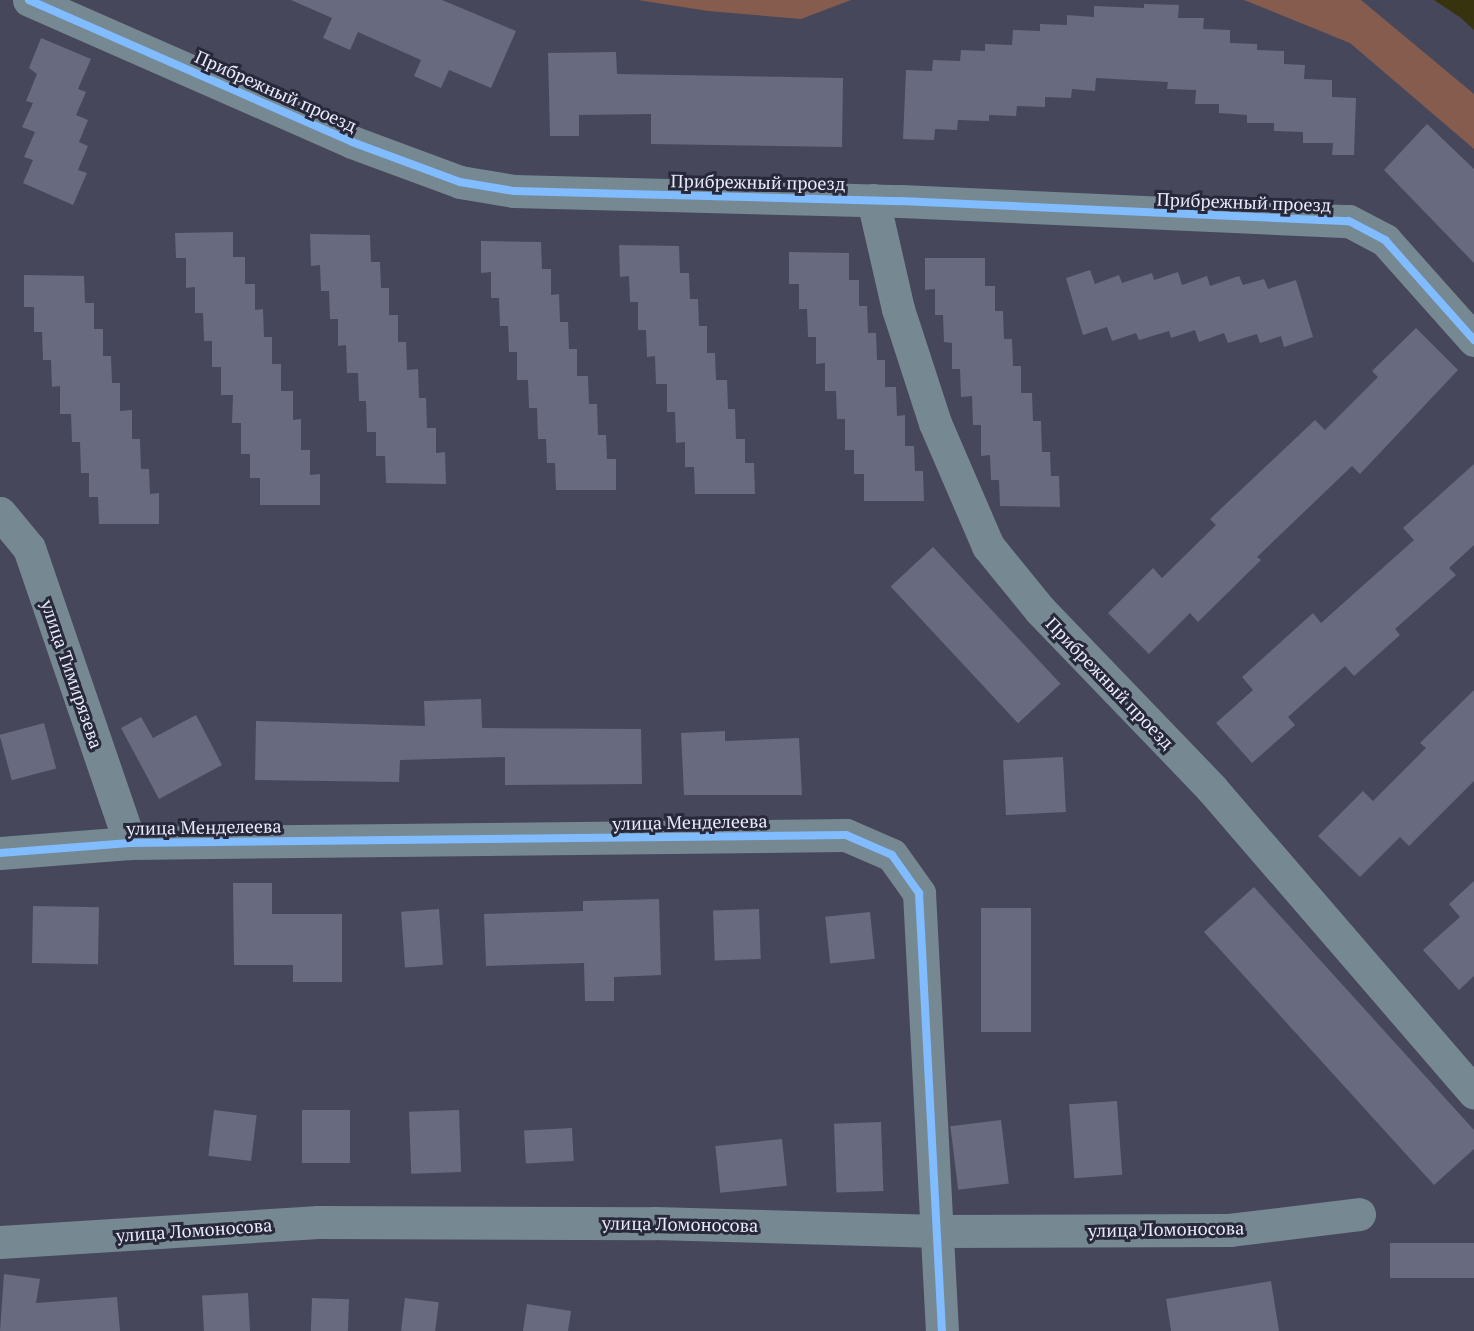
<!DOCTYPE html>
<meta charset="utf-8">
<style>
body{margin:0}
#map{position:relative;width:1474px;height:1331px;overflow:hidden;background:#46475b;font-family:"PT Serif",serif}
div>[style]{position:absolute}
.green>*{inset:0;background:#865c4f}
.water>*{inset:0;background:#38330f}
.building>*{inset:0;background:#686a7f;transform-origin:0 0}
.minor>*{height:33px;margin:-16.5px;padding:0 16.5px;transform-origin:16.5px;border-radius:16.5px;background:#768891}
.cycleway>*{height:8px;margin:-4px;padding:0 4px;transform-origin:4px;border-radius:4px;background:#80bcff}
span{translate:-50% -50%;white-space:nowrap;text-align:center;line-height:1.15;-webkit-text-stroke:6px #272839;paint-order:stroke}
.street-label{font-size:18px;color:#e9ebfd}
</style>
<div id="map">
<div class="green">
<i style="clip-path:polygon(638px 0,851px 0,801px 19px,708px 11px)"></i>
<i style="clip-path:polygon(1244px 0,1361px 0,1474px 94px,1474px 149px,1350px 43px)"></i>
</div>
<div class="water">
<i style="clip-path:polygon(1434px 0,1474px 0,1474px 30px,1461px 18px)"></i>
</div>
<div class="building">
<i style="clip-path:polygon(291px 0,442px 0,516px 31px,491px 88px,449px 70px,441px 88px,414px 76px,421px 60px,358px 32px,350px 50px,323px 38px,332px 18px)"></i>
<i style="clip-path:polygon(1144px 4px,1179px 5px,1178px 18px,1204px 18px,1203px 29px,1230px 30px,1230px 43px,1257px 44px,1257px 50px,1284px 51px,1284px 64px,1305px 65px,1304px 79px,1332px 80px,1332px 97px,1356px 98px,1354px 155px,1332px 155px,1333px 143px,1303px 143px,1303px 132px,1274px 131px,1274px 123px,1247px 123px,1247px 115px,1219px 113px,1219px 104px,1195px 104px,1196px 90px,1167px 89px,1168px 82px,1096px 78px,1095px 91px,1072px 89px,1071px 98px,1045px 97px,1045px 107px,1017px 106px,1016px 116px,989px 115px,989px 121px,958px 120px,957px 130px,935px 129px,934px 140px,903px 139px,906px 70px,932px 71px,933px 60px,960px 61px,961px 50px,985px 51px,985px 44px,1012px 45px,1013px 30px,1040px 31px,1040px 24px,1067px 25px,1067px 15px,1094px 17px,1094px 6px,1144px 8px)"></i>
<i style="clip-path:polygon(41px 38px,91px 59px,78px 89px,86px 92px,76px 115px,88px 120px,79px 142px,88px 146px,78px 170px,87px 173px,73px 205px,23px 183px,33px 160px,24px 157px,35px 132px,22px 127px,33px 103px,26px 101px,37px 74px,29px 68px)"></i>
<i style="clip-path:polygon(616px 52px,617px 74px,843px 78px,842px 147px,651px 144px,651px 114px,579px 115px,579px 136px,550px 136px,548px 53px)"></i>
<i style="clip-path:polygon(1427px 124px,1474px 169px,1474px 263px,1384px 170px)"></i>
<i style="clip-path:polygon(233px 232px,233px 257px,245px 257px,245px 284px,255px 284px,255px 310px,263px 309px,264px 337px,272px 337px,272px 364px,281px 364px,281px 391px,293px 391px,293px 420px,301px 419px,301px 450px,310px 450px,310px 475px,320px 474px,320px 505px,260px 505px,260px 478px,250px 478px,250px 454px,241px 454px,241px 423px,232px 423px,233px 395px,221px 395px,221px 367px,212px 367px,212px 341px,204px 341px,203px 313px,195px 313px,195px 287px,186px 288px,186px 258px,176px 258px,175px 233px)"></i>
<i style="clip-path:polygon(310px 234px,370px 235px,371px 262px,380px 262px,381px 288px,389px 288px,389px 315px,398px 315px,398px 342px,406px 342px,407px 370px,418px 369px,419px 398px,426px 398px,427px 428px,436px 428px,436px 453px,445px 452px,446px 484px,386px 483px,385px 456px,376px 456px,376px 432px,367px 432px,366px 401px,359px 401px,358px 373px,347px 373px,346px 345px,338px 346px,338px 319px,330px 319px,329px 291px,321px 291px,320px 265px,311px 266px)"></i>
<i style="clip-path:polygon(481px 241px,541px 242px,542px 269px,551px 269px,551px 295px,559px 294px,560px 322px,568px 322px,569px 349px,577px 349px,577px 376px,588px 376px,589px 404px,597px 404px,598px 435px,606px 435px,607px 459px,616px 459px,616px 490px,556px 490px,555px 463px,547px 463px,546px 439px,538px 439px,537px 408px,529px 408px,528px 380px,517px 380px,517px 352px,509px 352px,508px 326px,500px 326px,499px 298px,491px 298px,491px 272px,481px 273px)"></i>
<i style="clip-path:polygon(619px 245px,679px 246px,680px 273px,689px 273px,690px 299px,698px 299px,699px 326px,707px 326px,707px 353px,715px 353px,716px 380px,727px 380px,728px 409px,735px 409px,736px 439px,745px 439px,745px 463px,754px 463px,755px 494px,695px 494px,694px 467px,685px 467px,685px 442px,676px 443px,675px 412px,667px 412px,667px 384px,656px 384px,655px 356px,647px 357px,646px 330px,638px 330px,638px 302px,630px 302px,629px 276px,620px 277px)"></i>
<i style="clip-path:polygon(789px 252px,849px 253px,849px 280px,859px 280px,859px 306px,867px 306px,868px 333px,876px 333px,877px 360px,885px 360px,885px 387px,896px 387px,897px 416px,905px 415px,905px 446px,914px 446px,915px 471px,923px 471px,924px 501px,864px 501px,864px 474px,854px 474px,854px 450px,845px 450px,845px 419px,837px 419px,836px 391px,825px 391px,825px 363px,816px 364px,816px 337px,808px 337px,807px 309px,799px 309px,799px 284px,789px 284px)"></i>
<i style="clip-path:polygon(925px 258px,985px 258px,985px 286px,995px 286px,995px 311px,1003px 311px,1004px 339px,1012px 339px,1013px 366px,1021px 366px,1021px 393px,1032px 393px,1033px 421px,1041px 421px,1042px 452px,1050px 452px,1051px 476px,1059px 476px,1060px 507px,1000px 506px,999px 480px,991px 480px,990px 455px,981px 456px,981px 425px,973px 425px,972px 396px,961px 397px,960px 369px,952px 369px,952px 343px,944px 342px,943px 315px,935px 315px,935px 289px,925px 290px)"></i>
<i style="clip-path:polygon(1090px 270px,1095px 284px,1119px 275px,1122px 283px,1152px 273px,1154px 280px,1178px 272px,1182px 285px,1207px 276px,1210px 286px,1239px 276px,1243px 285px,1264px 279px,1268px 289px,1296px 280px,1313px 337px,1284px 347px,1281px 336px,1260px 343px,1257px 334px,1228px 343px,1224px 333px,1199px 342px,1195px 330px,1171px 338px,1169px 331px,1139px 340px,1136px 333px,1112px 341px,1107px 327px,1083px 335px,1066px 278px)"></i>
<i style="clip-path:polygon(24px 275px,84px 276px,85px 303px,94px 303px,94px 329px,103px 329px,103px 356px,111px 356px,112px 383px,120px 383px,120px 411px,132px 410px,132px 439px,140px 439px,141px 469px,149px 469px,150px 494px,159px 493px,159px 524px,99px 524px,98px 497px,89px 497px,89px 473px,81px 473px,80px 442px,72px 442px,71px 414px,60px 414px,60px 386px,52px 387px,51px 360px,43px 360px,42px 332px,34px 332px,34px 307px,24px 307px)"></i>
<i style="clip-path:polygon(1416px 328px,1458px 370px,1360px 474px,1352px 466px,1257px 557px,1261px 560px,1198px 622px,1190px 613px,1149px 654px,1108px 613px,1153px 568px,1162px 578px,1216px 525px,1210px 519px,1315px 420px,1325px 430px,1378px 377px,1372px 371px)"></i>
<i style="clip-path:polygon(1474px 464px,1474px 545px,1449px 568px,1456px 575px,1395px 629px,1400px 635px,1354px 676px,1345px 666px,1288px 717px,1295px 725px,1252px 763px,1216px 723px,1253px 690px,1242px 677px,1313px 613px,1321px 623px,1414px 540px,1403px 528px)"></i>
<i style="left:933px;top:547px;width:187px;height:58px;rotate:47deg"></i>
<i style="clip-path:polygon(1474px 690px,1474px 781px,1409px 846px,1400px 837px,1360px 877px,1318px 836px,1363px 791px,1373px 801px,1426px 748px,1420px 743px)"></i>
<i style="clip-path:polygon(481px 699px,482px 728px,641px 729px,642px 784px,505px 785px,505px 757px,400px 760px,399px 782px,255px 780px,256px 721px,425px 726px,424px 701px)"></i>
<i style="clip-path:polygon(196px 715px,222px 765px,159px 799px,121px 728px,141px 717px,153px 738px)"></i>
<i style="left:44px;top:723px;width:47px;height:46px;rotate:75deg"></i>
<i style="clip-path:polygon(725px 731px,725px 741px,799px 738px,802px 795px,684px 795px,681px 733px)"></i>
<i style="left:1063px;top:757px;width:55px;height:60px;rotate:87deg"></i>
<i style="clip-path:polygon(1474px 881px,1474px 976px,1459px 990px,1423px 950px,1460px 917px,1449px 904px)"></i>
<i style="clip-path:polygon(233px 883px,272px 883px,272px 914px,342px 914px,342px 982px,293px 982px,293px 965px,234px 965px)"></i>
<i style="clip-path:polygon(1254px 887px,1474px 1130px,1474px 1149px,1434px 1185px,1204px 932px)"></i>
<i style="clip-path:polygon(659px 899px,661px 975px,614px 977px,614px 1001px,585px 1001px,584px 963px,486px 966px,484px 914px,583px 911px,583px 901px)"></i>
<i style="left:33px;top:906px;width:66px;height:57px;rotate:1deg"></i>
<i style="left:981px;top:908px;width:50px;height:124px"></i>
<i style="left:439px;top:909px;width:56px;height:38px;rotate:86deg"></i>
<i style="left:759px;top:909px;width:50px;height:46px;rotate:88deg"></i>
<i style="left:870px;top:912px;width:47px;height:45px;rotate:84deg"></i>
<i style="left:1117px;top:1101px;width:74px;height:48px;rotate:86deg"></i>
<i style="left:214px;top:1110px;width:43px;height:46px;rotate:7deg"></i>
<i style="left:302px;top:1110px;width:48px;height:53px"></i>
<i style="left:459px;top:1110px;width:62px;height:50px;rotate:88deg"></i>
<i style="left:1001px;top:1120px;width:64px;height:51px;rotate:83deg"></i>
<i style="left:881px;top:1122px;width:69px;height:47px;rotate:88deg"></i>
<i style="left:572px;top:1128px;width:33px;height:48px;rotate:87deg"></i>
<i style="left:782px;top:1139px;width:47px;height:67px;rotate:84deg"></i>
<i style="left:1474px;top:1243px;width:35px;height:84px;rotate:90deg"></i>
<i style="clip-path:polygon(4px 1274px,40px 1279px,36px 1303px,117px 1297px,120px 1331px,0 1331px)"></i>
<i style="clip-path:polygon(1271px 1281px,1279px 1331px,1171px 1331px,1166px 1299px)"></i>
<i style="left:248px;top:1293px;width:38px;height:46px;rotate:87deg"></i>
<i style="left:312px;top:1298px;width:37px;height:33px;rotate:2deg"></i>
<i style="left:405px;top:1298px;width:34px;height:33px;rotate:7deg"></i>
<i style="clip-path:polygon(527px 1304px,571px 1311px,568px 1331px,523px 1331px)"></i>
</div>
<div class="minor">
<i style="left:29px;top:0;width:353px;rotate:23.7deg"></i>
<i style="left:352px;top:142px;width:115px;rotate:20.3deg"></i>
<i style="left:460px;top:182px;width:55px;rotate:9.5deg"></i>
<i style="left:514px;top:191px;width:387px;rotate:1.5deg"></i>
<i style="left:901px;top:201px;width:448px;rotate:2.6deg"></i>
<i style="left:1349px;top:221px;width:41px;rotate:27.8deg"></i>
<i style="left:1385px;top:240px;width:134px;rotate:48.3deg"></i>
<i style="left:873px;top:200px;width:112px;rotate:77.1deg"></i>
<i style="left:898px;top:309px;width:120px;rotate:72deg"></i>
<i style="left:935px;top:423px;width:134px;rotate:66.7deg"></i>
<i style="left:988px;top:546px;width:82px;rotate:50.9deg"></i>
<i style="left:1040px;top:610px;width:248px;rotate:46.1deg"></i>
<i style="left:1212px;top:789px;width:401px;rotate:49.2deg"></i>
<i style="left:0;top:513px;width:45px;rotate:50.4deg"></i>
<i style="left:29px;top:548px;width:312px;rotate:71.1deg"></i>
<i style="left:0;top:853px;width:130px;rotate:-4.4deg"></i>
<i style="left:130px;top:843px;width:716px;rotate:-0.64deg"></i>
<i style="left:846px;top:835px;width:50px;rotate:23.5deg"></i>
<i style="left:892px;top:855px;width:47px;rotate:54.6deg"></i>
<i style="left:919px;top:893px;width:439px;rotate:87deg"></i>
<i style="left:0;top:1242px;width:319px;rotate:-3.6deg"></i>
<i style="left:318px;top:1222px;width:336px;rotate:0.2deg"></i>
<i style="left:654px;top:1223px;width:284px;rotate:1.6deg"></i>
<i style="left:938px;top:1231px;width:291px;rotate:-0.2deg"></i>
<i style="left:1229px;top:1230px;width:131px;rotate:-7deg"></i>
</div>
<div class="cycleway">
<i style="left:29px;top:0;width:353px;rotate:23.7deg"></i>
<i style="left:352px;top:142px;width:115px;rotate:20.3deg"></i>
<i style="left:460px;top:182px;width:55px;rotate:9.5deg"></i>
<i style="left:514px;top:191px;width:387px;rotate:1.5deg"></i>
<i style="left:901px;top:201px;width:448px;rotate:2.6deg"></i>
<i style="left:1349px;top:221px;width:41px;rotate:27.8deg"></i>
<i style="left:1385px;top:240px;width:134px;rotate:48.3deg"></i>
<i style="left:0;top:853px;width:130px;rotate:-4.4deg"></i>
<i style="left:130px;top:843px;width:716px;rotate:-0.64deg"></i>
<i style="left:846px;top:835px;width:50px;rotate:23.5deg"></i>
<i style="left:892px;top:855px;width:47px;rotate:54.6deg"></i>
<i style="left:919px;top:893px;width:439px;rotate:87deg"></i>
</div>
<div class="street-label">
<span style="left:276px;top:91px;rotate:24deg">Прибрежный проезд</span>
<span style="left:758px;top:182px;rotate:1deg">Прибрежный проезд</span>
<span style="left:1244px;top:202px;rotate:2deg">Прибрежный проезд</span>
<span style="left:72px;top:674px;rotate:71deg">улица Тимирязева</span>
<span style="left:1110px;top:683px;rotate:46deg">Прибрежный проезд</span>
<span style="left:690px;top:822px;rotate:-1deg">улица Менделеева</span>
<span style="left:204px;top:827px;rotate:-1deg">улица Менделеева</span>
<span style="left:680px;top:1224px;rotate:1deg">улица Ломоносова</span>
<span style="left:1166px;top:1229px;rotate:-1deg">улица Ломоносова</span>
<span style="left:194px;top:1230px;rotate:-4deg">улица Ломоносова</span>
</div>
</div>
